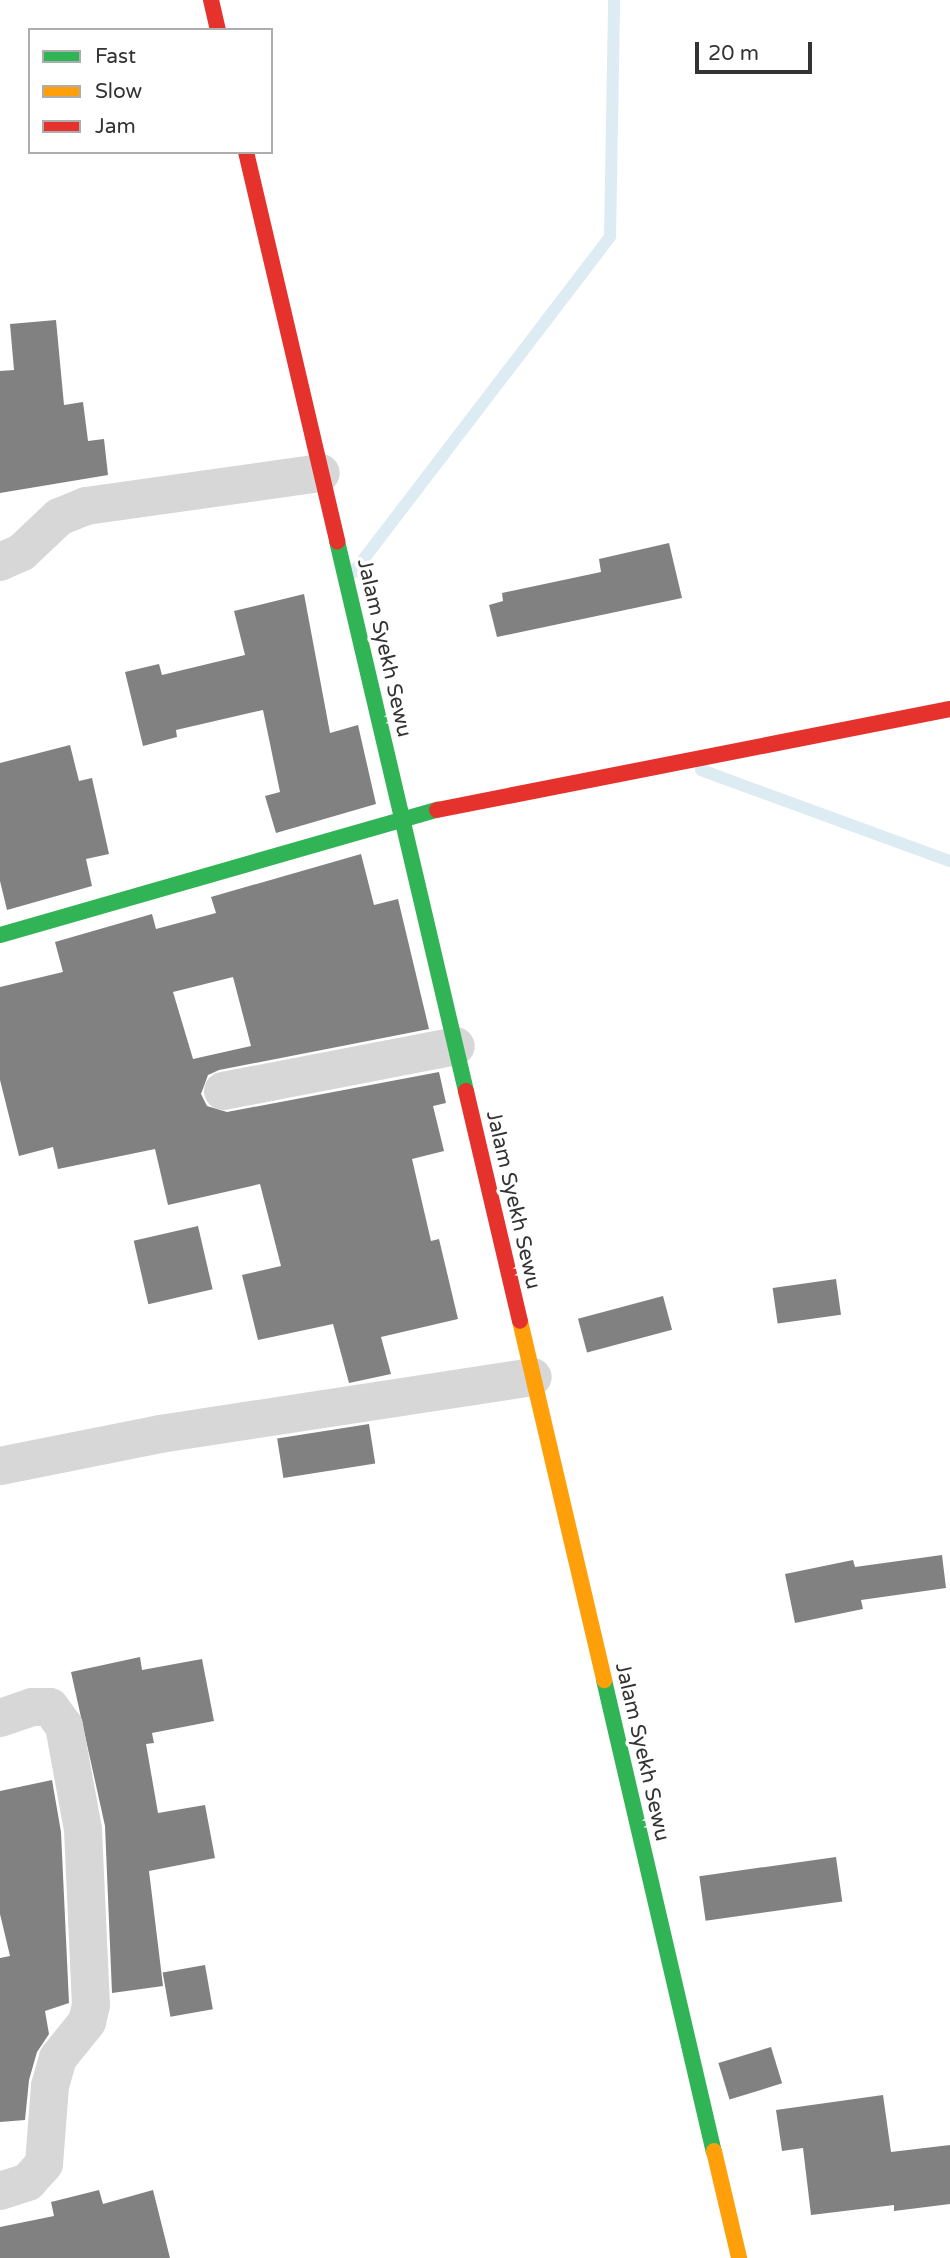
<!DOCTYPE html>
<style>
body{margin:0}
#map{position:relative;width:950px;height:2258px;overflow:hidden;background:#fff;font-family:"Varela Round",sans-serif}
div>[style]{position:absolute}
.stream>*{height:12px;margin:-6px;padding:0 6px;transform-origin:6px;border-radius:6px;background:#ddebf3}
.building>*{inset:0;background:#818181;transform-origin:0 0}
.street>*{height:38px;margin:-19px;padding:0 19px;transform-origin:19px;border-radius:19px;background:#d7d7d7}
.fast>*{height:16px;margin:-8px;padding:0 8px;transform-origin:8px;border-radius:8px;background:#30b455}
.slow>*{height:16px;margin:-8px;padding:0 8px;transform-origin:8px;border-radius:8px;background:#ff9f0a}
.jam>*{height:16px;margin:-8px;padding:0 8px;transform-origin:8px;border-radius:8px;background:#e5322d}
span{translate:-50% -50%;white-space:nowrap;text-align:center;line-height:1.15;-webkit-text-stroke:7px #fff;paint-order:stroke}
.street-label{font-size:21px;color:#333}
.legend{position:absolute;left:28px;top:28px;width:245px;height:126px;box-sizing:border-box;background:#fff;border:2px solid #adadad;margin:0;padding:9px 12px;list-style:none;font-size:21px;color:#333}
.legend li{display:flex;align-items:center;gap:14px;height:35px}
.legend b{width:35px;border:2px solid #adadad}
.scale{position:absolute;left:695px;top:42px;width:117px;height:32px;box-sizing:border-box;border:4px solid #333;border-top:0;padding-left:9px;font-size:21px;line-height:24px;white-space:nowrap;color:#333;-webkit-text-stroke:5px #fff;paint-order:stroke}
</style>
<div id="map">
<div class="stream">
<i style="left:353px;top:573px;width:423px;rotate:-52.6deg"></i>
<i style="left:610px;top:237px;width:237px;rotate:-89deg"></i>
<i style="left:701px;top:770px;width:265px;rotate:20.1deg"></i>
</div>
<div class="building">
<i style="clip-path:polygon(56px 320px,64px 405px,83px 402px,88px 441px,104px 439px,108px 475px,0 493px,0 371px,14px 370px,10px 324px)"></i>
<i style="clip-path:polygon(669px 543px,682px 598px,497px 637px,489px 605px,503px 601px,502px 593px,601px 572px,599px 559px)"></i>
<i style="clip-path:polygon(304px 594px,330px 733px,358px 725px,376px 804px,276px 833px,265px 796px,280px 792px,263px 710px,176px 730px,177px 737px,143px 746px,125px 672px,159px 664px,162px 675px,245px 655px,234px 611px)"></i>
<i style="clip-path:polygon(70px 745px,79px 781px,92px 778px,109px 854px,86px 859px,92px 886px,7px 910px,0 881px,0 763px)"></i>
<i style="clip-path:polygon(evenodd,361px 854px,374px 905px,398px 899px,429px 1029px,219px 1070px,208px 1075px,201px 1094px,207px 1106px,227px 1112px,439px 1072px,446px 1103px,433px 1106px,444px 1151px,412px 1159px,431px 1241px,439px 1239px,458px 1319px,381px 1337px,391px 1374px,349px 1383px,333px 1324px,258px 1340px,242px 1275px,281px 1266px,260px 1184px,168px 1205px,155px 1149px,58px 1169px,53px 1147px,19px 1156px,0 1080px,0 987px,63px 972px,55px 942px,152px 914px,156px 929px,216px 913px,211px 897px,361px 854px,233px 977px,251px 1046px,193px 1059px,173px 992px,233px 977px)"></i>
<i style="left:198px;top:1226px;width:65px;height:66px;rotate:77deg"></i>
<i style="left:836px;top:1279px;width:36px;height:64px;rotate:82deg"></i>
<i style="left:663px;top:1296px;width:35px;height:88px;rotate:75deg"></i>
<i style="left:369px;top:1424px;width:40px;height:93px;rotate:81deg"></i>
<i style="clip-path:polygon(942px 1555px,946px 1588px,861px 1600px,863px 1609px,795px 1623px,785px 1574px,853px 1560px,855px 1567px)"></i>
<i style="clip-path:polygon(140px 1657px,142px 1670px,202px 1659px,214px 1721px,152px 1733px,154px 1743px,146px 1744px,158px 1813px,205px 1805px,215px 1858px,149px 1871px,163px 1986px,112px 1993px,105px 1826px,71px 1672px)"></i>
<i style="clip-path:polygon(52px 1780px,61px 1832px,69px 2003px,45px 2011px,49px 2034px,37px 2052px,29px 2080px,25px 2120px,0 2122px,0 1958px,10px 1956px,0 1914px,0 1791px)"></i>
<i style="left:836px;top:1857px;width:45px;height:138px;rotate:82deg"></i>
<i style="left:205px;top:1965px;width:45px;height:43px;rotate:80deg"></i>
<i style="left:771px;top:2047px;width:38px;height:55px;rotate:73deg"></i>
<i style="clip-path:polygon(883px 2095px,891px 2152px,950px 2145px,950px 2204px,894px 2211px,894px 2205px,811px 2215px,803px 2148px,782px 2151px,776px 2110px)"></i>
<i style="clip-path:polygon(99px 2190px,103px 2204px,153px 2190px,170px 2258px,0 2258px,0 2227px,54px 2216px,51px 2202px)"></i>
</div>
<div class="street">
<i style="left:0;top:562px;width:24px;rotate:-24deg"></i>
<i style="left:22px;top:552px;width:51px;rotate:-43.4deg"></i>
<i style="left:59px;top:517px;width:29px;rotate:-22deg"></i>
<i style="left:86px;top:506px;width:237px;rotate:-8deg"></i>
<i style="left:223px;top:1091px;width:237px;rotate:-10.9deg"></i>
<i style="left:0;top:1466px;width:163px;rotate:-11.3deg"></i>
<i style="left:160px;top:1434px;width:377px;rotate:-8.7deg"></i>
<i style="left:0;top:1718px;width:34px;rotate:-19deg"></i>
<i style="left:32px;top:1707px;width:18px"></i>
<i style="left:50px;top:1707px;width:24px;rotate:54deg"></i>
<i style="left:64px;top:1726px;width:106px;rotate:79.6deg"></i>
<i style="left:83px;top:1830px;width:175px;rotate:87.4deg"></i>
<i style="left:91px;top:2005px;width:17px;rotate:103deg"></i>
<i style="left:87px;top:2022px;width:46px;rotate:128.9deg"></i>
<i style="left:58px;top:2058px;width:29px;rotate:106deg"></i>
<i style="left:50px;top:2086px;width:78px;rotate:94.4deg"></i>
<i style="left:44px;top:2164px;width:24px;rotate:132deg"></i>
<i style="left:28px;top:2182px;width:29px;rotate:162deg"></i>
</div>
<div class="fast">
<i style="left:337px;top:541px;width:565px;rotate:76.8deg"></i>
<i style="left:0;top:935px;width:455px;rotate:-16deg"></i>
<i style="left:604px;top:1680px;width:484px;rotate:76.9deg"></i>
</div>
<div class="slow">
<i style="left:520px;top:1321px;width:369px;rotate:76.8deg"></i>
<i style="left:714px;top:2151px;width:110px;rotate:76.8deg"></i>
</div>
<div class="jam">
<i style="left:211px;top:0;width:31px;rotate:77deg"></i>
<i style="left:246px;top:152px;width:400px;rotate:76.8deg"></i>
<i style="left:437px;top:810px;width:523px;rotate:-11.14deg"></i>
<i style="left:466px;top:1091px;width:236px;rotate:76.8deg"></i>
</div>
<div class="street-label">
<span style="left:384px;top:648px;rotate:77deg">Jalam Syekh Sewu</span>
<span style="left:513px;top:1200px;rotate:77deg">Jalam Syekh Sewu</span>
<span style="left:642px;top:1752px;rotate:77deg">Jalam Syekh Sewu</span>
</div>
<ul class="legend">
<li><b style="height:9px;background:#30b455"></b>Fast</li>
<li><b style="height:9px;background:#ff9f0a"></b>Slow</li>
<li><b style="height:9px;background:#e5322d"></b>Jam</li>
</ul>
<div class="scale">20 m</div>
</div>
